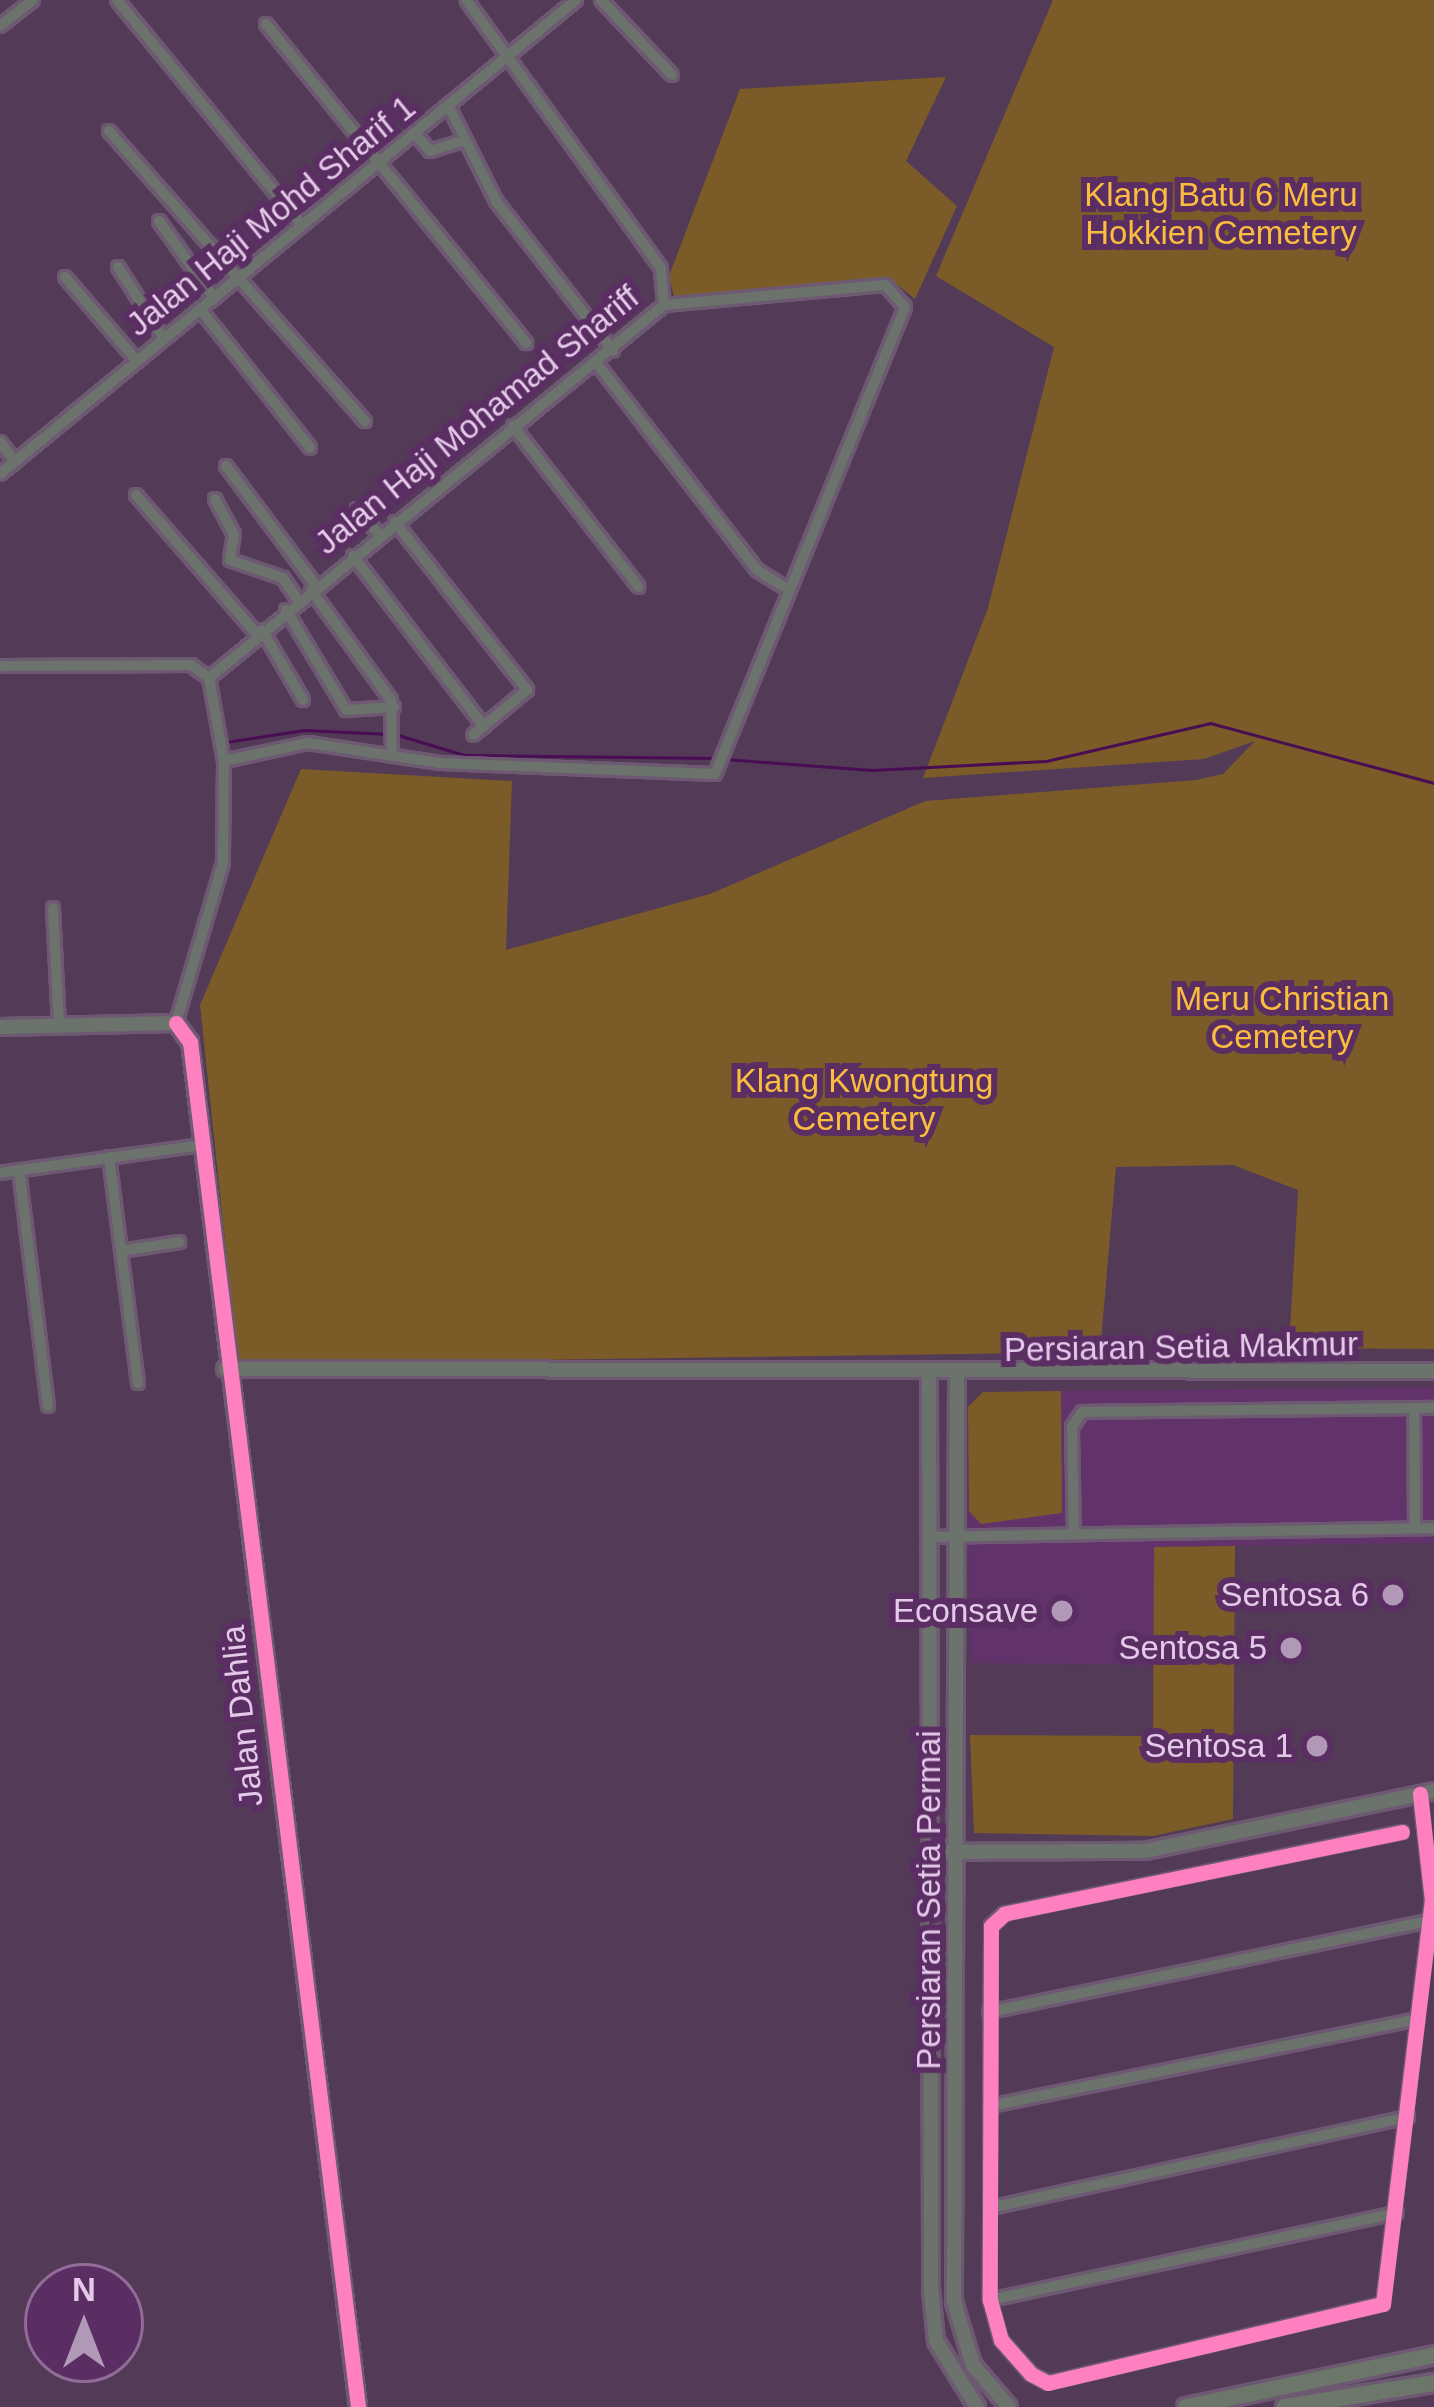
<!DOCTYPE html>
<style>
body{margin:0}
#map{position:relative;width:1434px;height:2407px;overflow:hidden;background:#533a57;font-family:Helvetica,sans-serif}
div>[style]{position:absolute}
.built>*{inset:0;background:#62336a}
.green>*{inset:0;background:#7b5c28}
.stream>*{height:3px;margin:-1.5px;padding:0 1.5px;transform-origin:1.5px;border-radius:1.5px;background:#490d53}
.roads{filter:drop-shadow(3px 0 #6e5972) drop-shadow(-3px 0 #6e5972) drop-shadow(0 3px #6e5972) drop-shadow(0 -3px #6e5972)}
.minor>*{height:10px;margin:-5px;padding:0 5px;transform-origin:5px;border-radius:5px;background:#6c726c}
.tertiary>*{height:14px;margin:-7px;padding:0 7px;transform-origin:7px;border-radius:7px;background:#6c726c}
.secondary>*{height:16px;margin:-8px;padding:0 8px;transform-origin:8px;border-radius:8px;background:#6c766b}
.cycleway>*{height:15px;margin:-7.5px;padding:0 7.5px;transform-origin:7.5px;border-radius:7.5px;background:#ff80c0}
.dots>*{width:33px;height:33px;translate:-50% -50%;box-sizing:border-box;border:6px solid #5b2e63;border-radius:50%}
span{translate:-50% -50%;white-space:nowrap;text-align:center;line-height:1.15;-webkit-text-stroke:12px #5b2e63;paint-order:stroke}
.park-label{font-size:33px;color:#fbbd3d}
.street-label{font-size:33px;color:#e4cae9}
.poi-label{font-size:33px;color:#e4cae9}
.right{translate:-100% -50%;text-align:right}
.north{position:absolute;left:24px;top:2263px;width:120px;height:120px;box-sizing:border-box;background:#5b2e63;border:3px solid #926c99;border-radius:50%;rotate:0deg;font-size:33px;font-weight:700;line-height:48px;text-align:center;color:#e4cae9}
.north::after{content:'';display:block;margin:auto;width:42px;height:54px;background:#b198b6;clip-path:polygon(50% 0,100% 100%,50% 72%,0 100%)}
</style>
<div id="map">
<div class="built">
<i style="clip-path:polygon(1434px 1387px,1434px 1543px,1155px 1547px,1154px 1665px,970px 1663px,968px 1407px,983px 1392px)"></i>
</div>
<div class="green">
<i style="clip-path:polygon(1053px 0,1434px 0,1434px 1349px,1289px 1348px,1298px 1190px,1233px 1165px,1116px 1167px,1100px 1352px,238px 1364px,200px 1005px,301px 769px,512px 781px,506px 950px,710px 894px,925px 801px,1196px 780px,1223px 774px,1255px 741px,1204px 759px,923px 778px,988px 608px,1054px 347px,936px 276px)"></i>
<i style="clip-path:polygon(946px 77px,906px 161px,957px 206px,915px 299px,889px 278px,674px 297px,669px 276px,740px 89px)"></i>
<i style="clip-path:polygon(1061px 1391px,1062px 1513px,981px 1524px,969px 1511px,968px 1407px,983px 1392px)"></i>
<i style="clip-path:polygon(1235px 1546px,1233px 1819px,1153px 1836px,974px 1833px,970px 1735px,1153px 1736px,1154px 1547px)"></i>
</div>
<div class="stream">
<i style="left:398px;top:735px;width:69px;rotate:16.9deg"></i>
<i style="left:464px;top:755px;width:251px;rotate:0.7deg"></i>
<i style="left:226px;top:742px;width:79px;rotate:-8.7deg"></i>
<i style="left:304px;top:730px;width:85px;rotate:2.7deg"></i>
<i style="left:725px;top:759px;width:147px;rotate:4.3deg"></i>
<i style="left:872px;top:770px;width:174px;rotate:-3deg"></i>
<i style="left:1046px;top:761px;width:168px;rotate:-13deg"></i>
<i style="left:1210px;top:723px;width:232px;rotate:15deg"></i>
</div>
<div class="roads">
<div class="minor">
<i style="left:117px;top:0;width:291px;rotate:50.6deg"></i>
<i style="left:601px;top:0;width:103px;rotate:46.6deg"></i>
<i style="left:266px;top:24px;width:412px;rotate:50.8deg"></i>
<i style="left:0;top:26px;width:42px;rotate:-38.2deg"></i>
<i style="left:448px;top:105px;width:107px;rotate:63.4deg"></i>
<i style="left:496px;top:201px;width:190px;rotate:52deg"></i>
<i style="left:109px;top:131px;width:387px;rotate:48.6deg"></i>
<i style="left:414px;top:133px;width:24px;rotate:48deg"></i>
<i style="left:430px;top:151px;width:34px;rotate:-17deg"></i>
<i style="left:159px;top:221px;width:95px;rotate:54.5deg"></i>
<i style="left:118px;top:267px;width:85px;rotate:57.4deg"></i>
<i style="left:65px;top:277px;width:111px;rotate:49.4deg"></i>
<i style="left:200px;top:309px;width:177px;rotate:51.6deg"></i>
<i style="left:598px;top:365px;width:259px;rotate:52.2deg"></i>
<i style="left:757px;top:570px;width:31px;rotate:32deg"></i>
<i style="left:513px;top:426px;width:204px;rotate:52deg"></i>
<i style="left:0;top:442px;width:25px;rotate:53deg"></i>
<i style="left:226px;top:466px;width:150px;rotate:53.1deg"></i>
<i style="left:0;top:474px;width:746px;rotate:-39.45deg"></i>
<i style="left:136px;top:495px;width:184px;rotate:49deg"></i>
<i style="left:215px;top:499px;width:40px;rotate:62deg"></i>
<i style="left:234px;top:534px;width:26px;rotate:99deg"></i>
<i style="left:230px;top:560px;width:56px;rotate:18.8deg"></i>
<i style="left:283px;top:578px;width:27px;rotate:56deg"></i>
<i style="left:357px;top:509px;width:33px;rotate:49deg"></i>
<i style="left:395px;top:522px;width:214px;rotate:51.8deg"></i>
<i style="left:527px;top:690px;width:70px;rotate:140.2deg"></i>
<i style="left:353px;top:556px;width:215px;rotate:52.5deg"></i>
<i style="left:311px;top:590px;width:136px;rotate:54deg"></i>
<i style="left:391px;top:700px;width:55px;rotate:89deg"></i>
<i style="left:286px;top:610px;width:117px;rotate:59deg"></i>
<i style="left:346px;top:710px;width:48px;rotate:-3.6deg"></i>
<i style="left:262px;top:630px;width:81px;rotate:59.6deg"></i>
<i style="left:0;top:666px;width:191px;rotate:-0.3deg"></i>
<i style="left:191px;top:665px;width:22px;rotate:36deg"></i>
<i style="left:209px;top:678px;width:84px;rotate:79.8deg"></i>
<i style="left:224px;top:761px;width:102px;rotate:90.6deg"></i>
<i style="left:223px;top:863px;width:167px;rotate:106.4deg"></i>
<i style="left:209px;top:678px;width:588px;rotate:-39.34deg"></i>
<i style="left:664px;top:305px;width:37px;rotate:-95deg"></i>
<i style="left:661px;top:268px;width:331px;rotate:-126deg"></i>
<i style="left:224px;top:761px;width:86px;rotate:-12.1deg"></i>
<i style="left:308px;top:743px;width:134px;rotate:8.6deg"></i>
<i style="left:440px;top:763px;width:275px;rotate:2.3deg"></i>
<i style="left:715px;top:774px;width:504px;rotate:-67.86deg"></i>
<i style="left:905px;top:307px;width:30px;rotate:-132deg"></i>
<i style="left:885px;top:285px;width:222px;rotate:174.8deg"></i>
<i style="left:53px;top:908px;width:118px;rotate:87.1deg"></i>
<i style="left:109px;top:1157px;width:228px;rotate:82.7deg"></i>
<i style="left:19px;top:1170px;width:238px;rotate:83deg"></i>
<i style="left:0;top:1173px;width:196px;rotate:-7.9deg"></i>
<i style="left:121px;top:1251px;width:59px;rotate:-8.8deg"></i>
<i style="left:1414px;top:1408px;width:120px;rotate:89.5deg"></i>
<i style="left:1074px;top:1534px;width:107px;rotate:-91.1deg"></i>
<i style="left:1072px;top:1427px;width:18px;rotate:-56deg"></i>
<i style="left:1082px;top:1412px;width:352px;rotate:-0.7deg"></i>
<i style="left:933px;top:1537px;width:501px;rotate:-1.03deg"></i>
<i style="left:1402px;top:1832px;width:406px;rotate:168.4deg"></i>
<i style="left:1004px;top:1914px;width:18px;rotate:137deg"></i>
<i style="left:991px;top:1926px;width:374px;rotate:90.2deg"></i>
<i style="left:990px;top:2300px;width:41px;rotate:74.6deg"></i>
<i style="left:1001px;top:2340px;width:45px;rotate:48.6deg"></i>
<i style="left:1031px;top:2374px;width:19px;rotate:28deg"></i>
<i style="left:1048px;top:2383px;width:344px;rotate:-13.3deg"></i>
<i style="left:1383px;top:2304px;width:406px;rotate:-83.1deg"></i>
<i style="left:1432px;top:1901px;width:108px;rotate:-96.4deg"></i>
<i style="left:989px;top:2012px;width:450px;rotate:-11.7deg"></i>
<i style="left:990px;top:2106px;width:437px;rotate:-11.5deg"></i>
<i style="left:990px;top:2208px;width:428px;rotate:-12.3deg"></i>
<i style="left:990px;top:2300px;width:416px;rotate:-12.1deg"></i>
</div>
<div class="tertiary">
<i style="left:0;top:1027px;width:176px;rotate:-1.3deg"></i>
<i style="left:176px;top:1023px;width:24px;rotate:54deg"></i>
<i style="left:190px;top:1042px;width:1375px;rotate:82.98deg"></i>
<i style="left:225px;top:1369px;width:1209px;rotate:0.09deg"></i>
<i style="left:929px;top:1377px;width:913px;rotate:89.87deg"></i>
<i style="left:931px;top:2290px;width:51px;rotate:84.4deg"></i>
<i style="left:936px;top:2341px;width:78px;rotate:58.2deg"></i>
<i style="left:957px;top:1377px;width:925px;rotate:90.19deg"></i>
<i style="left:954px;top:2302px;width:66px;rotate:73.2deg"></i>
<i style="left:973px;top:2365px;width:55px;rotate:49.4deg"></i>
<i style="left:934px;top:1852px;width:211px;rotate:-0.3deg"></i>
<i style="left:1145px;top:1851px;width:295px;rotate:-11.7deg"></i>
</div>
<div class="secondary">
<i style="left:1186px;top:2407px;width:253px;rotate:-11.8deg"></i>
<i style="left:1285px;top:2407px;width:151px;rotate:-9.2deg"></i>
</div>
</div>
<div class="cycleway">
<i style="left:176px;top:1023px;width:24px;rotate:54deg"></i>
<i style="left:190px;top:1042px;width:1375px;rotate:82.98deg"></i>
<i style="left:1402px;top:1832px;width:406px;rotate:168.4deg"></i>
<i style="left:1004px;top:1914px;width:18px;rotate:137deg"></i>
<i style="left:991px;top:1926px;width:374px;rotate:90.2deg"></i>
<i style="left:990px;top:2300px;width:41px;rotate:74.6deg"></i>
<i style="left:1001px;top:2340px;width:45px;rotate:48.6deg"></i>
<i style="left:1031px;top:2374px;width:19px;rotate:28deg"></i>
<i style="left:1048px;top:2383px;width:344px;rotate:-13.3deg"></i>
<i style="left:1383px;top:2304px;width:406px;rotate:-83.1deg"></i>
<i style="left:1432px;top:1901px;width:108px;rotate:-96.4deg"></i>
</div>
<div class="dots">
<i style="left:1393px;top:1595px;background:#b198b6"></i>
<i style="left:1062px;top:1611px;background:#b198b6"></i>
<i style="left:1291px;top:1648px;background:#b198b6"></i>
<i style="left:1317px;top:1746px;background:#b198b6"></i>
</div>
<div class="park-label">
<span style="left:1221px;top:214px">Klang Batu 6 Meru<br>Hokkien Cemetery</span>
<span style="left:1282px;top:1018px">Meru Christian<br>Cemetery</span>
<span style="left:864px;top:1100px">Klang Kwongtung<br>Cemetery</span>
</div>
<div class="street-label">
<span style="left:271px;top:216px;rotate:-39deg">Jalan Haji Mohd Sharif 1</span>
<span style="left:477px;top:420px;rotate:-39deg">Jalan Haji Mohamad Shariff</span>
<span style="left:1181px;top:1347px;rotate:-1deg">Persiaran Setia Makmur</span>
<span style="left:242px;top:1716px;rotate:-96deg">Jalan Dahlia</span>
<span style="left:929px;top:1900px;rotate:-90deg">Persiaran Setia Permai</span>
</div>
<div class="poi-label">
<span class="right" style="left:1369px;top:1595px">Sentosa 6</span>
<span class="right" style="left:1038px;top:1611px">Econsave</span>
<span class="right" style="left:1267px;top:1648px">Sentosa 5</span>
<span class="right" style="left:1293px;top:1746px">Sentosa 1</span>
</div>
<div class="north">N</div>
</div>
